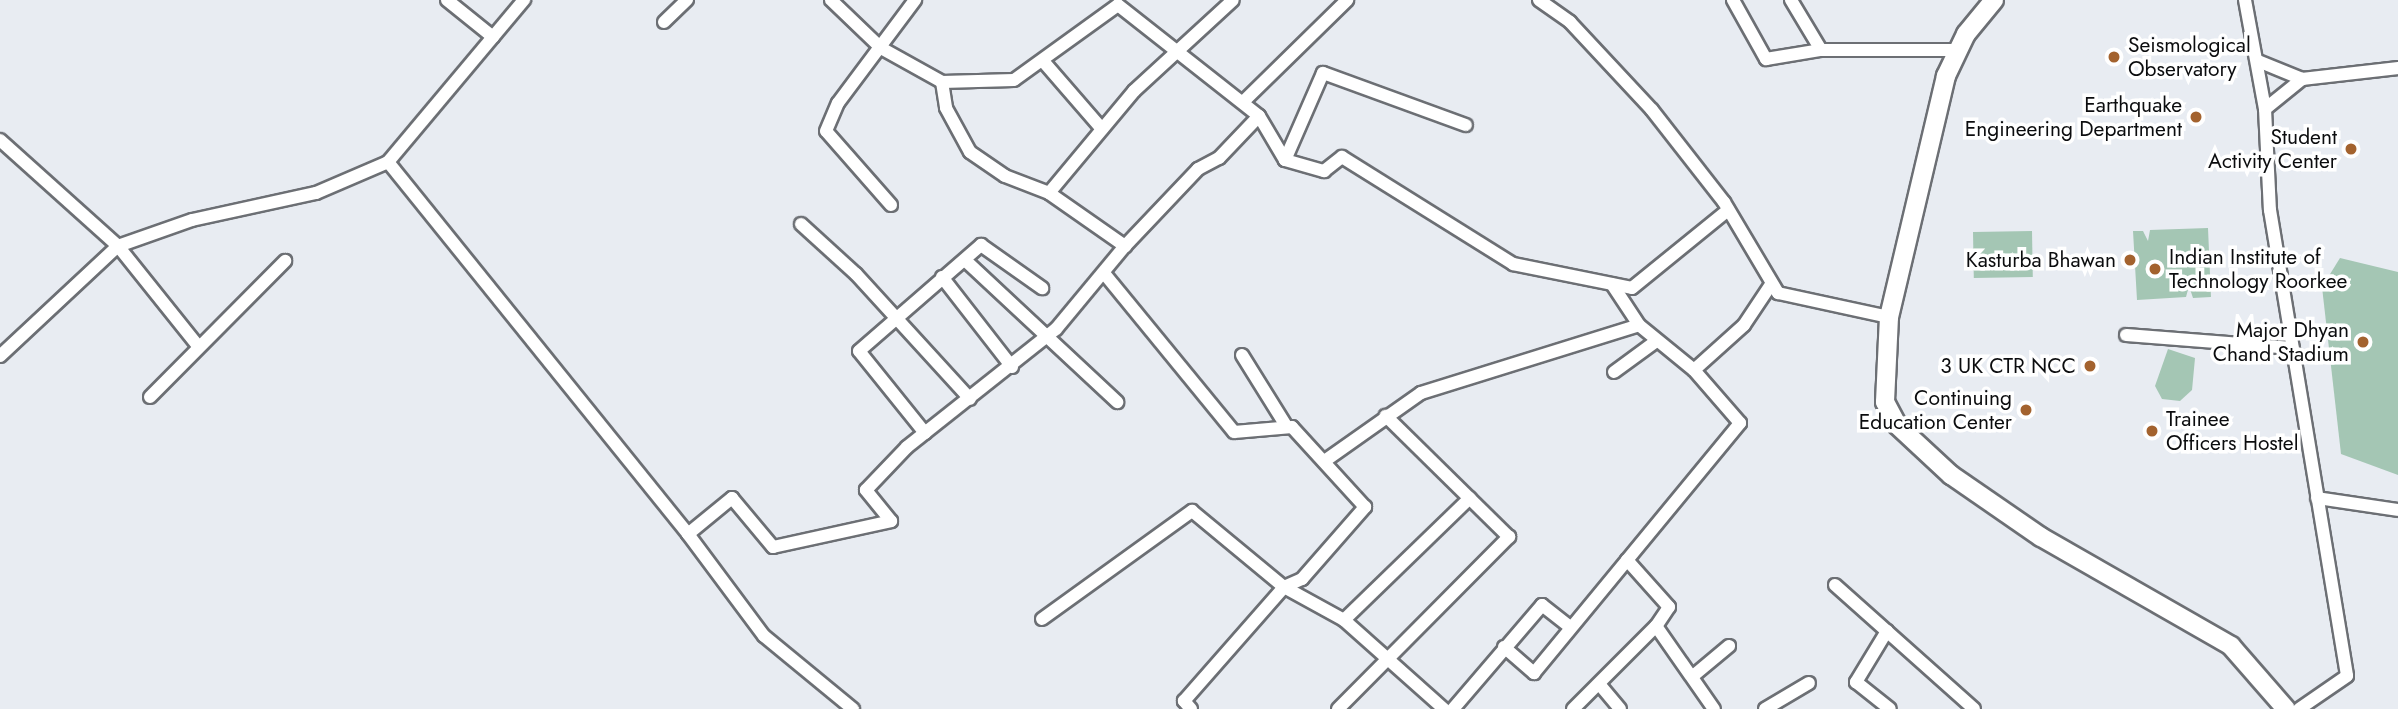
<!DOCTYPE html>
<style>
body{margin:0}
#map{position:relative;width:2398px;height:709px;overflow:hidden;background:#e8ecf2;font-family:Jost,sans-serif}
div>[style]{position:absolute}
.green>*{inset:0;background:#a4c6b4;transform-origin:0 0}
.roads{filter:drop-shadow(2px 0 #6c6f74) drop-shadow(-2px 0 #6c6f74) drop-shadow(0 2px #6c6f74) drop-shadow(0 -2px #6c6f74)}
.street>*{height:12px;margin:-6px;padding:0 6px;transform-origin:6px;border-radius:6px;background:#fff}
.secondary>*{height:18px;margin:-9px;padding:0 9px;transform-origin:9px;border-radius:9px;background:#fff}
.dots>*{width:19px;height:19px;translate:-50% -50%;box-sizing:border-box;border:4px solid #fff;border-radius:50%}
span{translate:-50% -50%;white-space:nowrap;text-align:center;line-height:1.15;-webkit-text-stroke:7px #fff;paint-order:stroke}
.poi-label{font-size:21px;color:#0b0c0e}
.left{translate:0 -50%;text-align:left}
.right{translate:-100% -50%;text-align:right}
</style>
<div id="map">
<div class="green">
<i style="clip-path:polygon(2208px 228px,2211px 297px,2193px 298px,2189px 286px,2186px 297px,2137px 300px,2133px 231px,2143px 231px,2148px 241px,2150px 230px)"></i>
<i style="left:2032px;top:231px;width:46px;height:59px;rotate:89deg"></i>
<i style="clip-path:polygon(2340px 258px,2398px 272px,2398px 475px,2341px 454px,2322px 287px)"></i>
<i style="clip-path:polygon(2168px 349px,2195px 358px,2192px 390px,2180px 401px,2162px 399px,2155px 386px)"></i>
</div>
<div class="roads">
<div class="street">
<i style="left:447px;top:0;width:59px;rotate:38.8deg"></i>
<i style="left:831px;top:0;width:69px;rotate:43.8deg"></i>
<i style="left:881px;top:48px;width:70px;rotate:29.1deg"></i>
<i style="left:942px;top:82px;width:72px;rotate:-1.6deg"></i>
<i style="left:1014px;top:80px;width:128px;rotate:-35.8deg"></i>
<i style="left:1118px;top:5px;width:179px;rotate:38.2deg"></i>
<i style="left:1259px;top:116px;width:51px;rotate:59.4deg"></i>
<i style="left:1285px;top:160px;width:41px;rotate:15.8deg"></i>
<i style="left:1324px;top:171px;width:23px;rotate:-38deg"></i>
<i style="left:1342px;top:157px;width:202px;rotate:32deg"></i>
<i style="left:1513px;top:264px;width:121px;rotate:11.4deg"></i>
<i style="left:1632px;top:288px;width:124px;rotate:-39.1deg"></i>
<i style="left:1539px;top:0;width:38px;rotate:35deg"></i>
<i style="left:1570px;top:22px;width:120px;rotate:47deg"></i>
<i style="left:1652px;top:110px;width:117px;rotate:52deg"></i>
<i style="left:1724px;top:202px;width:106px;rotate:59.3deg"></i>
<i style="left:1778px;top:293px;width:114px;rotate:12.2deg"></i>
<i style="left:1733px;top:0;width:68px;rotate:60.8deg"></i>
<i style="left:1766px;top:59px;width:56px;rotate:-9.3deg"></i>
<i style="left:1821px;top:50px;width:136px"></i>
<i style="left:1791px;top:0;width:58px;rotate:59deg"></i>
<i style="left:2245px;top:0;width:111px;rotate:79.6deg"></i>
<i style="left:2265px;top:109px;width:101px;rotate:87.2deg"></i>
<i style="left:2270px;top:210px;width:472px;rotate:80.6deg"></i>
<i style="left:2347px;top:676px;width:58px;rotate:145.5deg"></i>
<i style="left:664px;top:22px;width:32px;rotate:-44deg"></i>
<i style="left:1043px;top:61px;width:90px;rotate:49.1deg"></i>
<i style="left:2258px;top:61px;width:48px;rotate:22.2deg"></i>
<i style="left:2302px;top:79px;width:97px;rotate:-6.5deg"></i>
<i style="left:942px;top:82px;width:26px;rotate:81deg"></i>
<i style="left:946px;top:108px;width:50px;rotate:61.4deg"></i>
<i style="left:970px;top:152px;width:42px;rotate:34.4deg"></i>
<i style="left:1005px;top:176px;width:47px;rotate:21.1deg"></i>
<i style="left:1049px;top:193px;width:93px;rotate:34.9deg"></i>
<i style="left:1125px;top:246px;width:106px;rotate:-46.5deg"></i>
<i style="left:1198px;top:169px;width:24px;rotate:-28deg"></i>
<i style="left:1219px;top:158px;width:58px;rotate:-46.4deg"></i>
<i style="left:1243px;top:102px;width:146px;rotate:-44.4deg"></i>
<i style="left:2265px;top:109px;width:48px;rotate:-39deg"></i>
<i style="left:0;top:140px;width:159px;rotate:41.9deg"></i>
<i style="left:118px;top:246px;width:129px;rotate:51.3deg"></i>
<i style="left:1285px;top:160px;width:95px;rotate:-66.4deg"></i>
<i style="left:1323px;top:73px;width:152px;rotate:20deg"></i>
<i style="left:388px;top:162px;width:478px;rotate:51.1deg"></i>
<i style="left:1049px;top:193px;width:133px;rotate:-50.2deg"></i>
<i style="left:1134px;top:91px;width:134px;rotate:-42.6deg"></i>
<i style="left:891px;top:205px;width:98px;rotate:-131.3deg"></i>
<i style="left:826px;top:131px;width:30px;rotate:-67deg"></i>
<i style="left:838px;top:103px;width:129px;rotate:-53.2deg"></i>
<i style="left:801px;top:224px;width:74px;rotate:42.3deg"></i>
<i style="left:856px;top:274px;width:169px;rotate:47.6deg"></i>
<i style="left:966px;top:261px;width:207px;rotate:43deg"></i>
<i style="left:942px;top:277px;width:114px;rotate:52.1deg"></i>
<i style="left:2126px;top:335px;width:167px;rotate:4.5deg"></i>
<i style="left:1242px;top:355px;width:81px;rotate:58.1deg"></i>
<i style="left:0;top:356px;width:161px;rotate:-43deg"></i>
<i style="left:118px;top:246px;width:78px;rotate:-19.4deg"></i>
<i style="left:192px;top:220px;width:127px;rotate:-12.3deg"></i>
<i style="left:316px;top:193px;width:78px;rotate:-23.3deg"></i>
<i style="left:388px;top:162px;width:212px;rotate:-50deg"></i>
<i style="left:1694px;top:370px;width:67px;rotate:-42deg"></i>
<i style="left:1744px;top:325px;width:50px;rotate:-56.3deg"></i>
<i style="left:1614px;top:372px;width:51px;rotate:-36.2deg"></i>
<i style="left:150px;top:397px;width:192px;rotate:-45.2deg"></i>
<i style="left:925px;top:433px;width:105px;rotate:-128.8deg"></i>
<i style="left:859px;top:351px;width:162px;rotate:-41deg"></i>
<i style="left:981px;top:245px;width:75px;rotate:35.2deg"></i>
<i style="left:1326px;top:460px;width:116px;rotate:-35.2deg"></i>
<i style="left:1421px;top:393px;width:228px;rotate:-17.3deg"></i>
<i style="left:2317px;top:498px;width:82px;rotate:8.4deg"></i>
<i style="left:1627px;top:560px;width:63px;rotate:48.2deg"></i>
<i style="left:1669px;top:607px;width:23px;rotate:124deg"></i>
<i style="left:1835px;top:585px;width:186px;rotate:41.7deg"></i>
<i style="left:1042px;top:619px;width:185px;rotate:-35.8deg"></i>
<i style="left:1192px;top:511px;width:119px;rotate:39.6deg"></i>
<i style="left:1284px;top:587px;width:20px;rotate:-24deg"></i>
<i style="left:1302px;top:579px;width:96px;rotate:-48.8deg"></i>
<i style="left:1365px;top:507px;width:108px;rotate:-132.4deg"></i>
<i style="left:1292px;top:427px;width:58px;rotate:175.1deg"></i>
<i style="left:1234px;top:432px;width:205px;rotate:-129.3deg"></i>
<i style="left:1344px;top:620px;width:175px;rotate:-44.1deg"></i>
<i style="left:1887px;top:631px;width:60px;rotate:121.3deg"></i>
<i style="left:1856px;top:682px;width:43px;rotate:38.5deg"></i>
<i style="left:1504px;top:647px;width:40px;rotate:41deg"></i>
<i style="left:1534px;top:673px;width:324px;rotate:-50.5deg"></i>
<i style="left:1740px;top:423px;width:70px;rotate:-131deg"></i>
<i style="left:1694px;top:370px;width:71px;rotate:-140.7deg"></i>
<i style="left:1639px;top:325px;width:49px;rotate:-123.4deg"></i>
<i style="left:1693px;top:676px;width:47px;rotate:-39.8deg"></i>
<i style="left:1600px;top:685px;width:31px;rotate:50deg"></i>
<i style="left:853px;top:709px;width:115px;rotate:-140.6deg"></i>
<i style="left:764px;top:636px;width:127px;rotate:-126.7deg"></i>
<i style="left:688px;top:534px;width:57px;rotate:-39.3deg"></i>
<i style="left:732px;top:498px;width:64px;rotate:50.1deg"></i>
<i style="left:773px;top:547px;width:121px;rotate:-12.4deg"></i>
<i style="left:891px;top:521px;width:40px;rotate:-129deg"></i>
<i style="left:866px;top:490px;width:59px;rotate:-46.4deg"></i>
<i style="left:907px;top:447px;width:190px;rotate:-38.4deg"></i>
<i style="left:1056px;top:329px;width:108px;rotate:-50.3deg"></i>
<i style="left:1191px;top:709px;width:11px;rotate:-131deg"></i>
<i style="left:1184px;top:701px;width:152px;rotate:-48.7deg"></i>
<i style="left:1284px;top:587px;width:68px;rotate:28.8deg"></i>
<i style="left:1344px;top:620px;width:134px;rotate:41.7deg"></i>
<i style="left:1338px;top:709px;width:243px;rotate:-45.2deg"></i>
<i style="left:1509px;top:537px;width:173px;rotate:-135.5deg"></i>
<i style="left:1453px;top:709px;width:137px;rotate:-49.4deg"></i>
<i style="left:1542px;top:605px;width:34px;rotate:38deg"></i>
<i style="left:1573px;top:709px;width:117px;rotate:-45deg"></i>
<i style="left:1656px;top:626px;width:101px;rotate:55.1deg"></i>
<i style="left:1765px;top:709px;width:51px;rotate:-30.6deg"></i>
</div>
<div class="secondary">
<i style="left:1994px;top:0;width:44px;rotate:129.5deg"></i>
<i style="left:1966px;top:34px;width:47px;rotate:115.5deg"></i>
<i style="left:1946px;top:76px;width:248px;rotate:103.3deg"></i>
<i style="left:1889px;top:317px;width:85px;rotate:92.7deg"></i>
<i style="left:1885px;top:402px;width:26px;rotate:62deg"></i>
<i style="left:1897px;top:425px;width:74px;rotate:42.8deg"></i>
<i style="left:1951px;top:475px;width:109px;rotate:34.6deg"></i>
<i style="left:2041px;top:537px;width:219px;rotate:29.8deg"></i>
<i style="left:2231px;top:646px;width:84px;rotate:48.9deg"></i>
</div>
</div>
<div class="dots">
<i style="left:2114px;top:57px;background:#a3622e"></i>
<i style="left:2196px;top:117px;background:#a3622e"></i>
<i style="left:2351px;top:149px;background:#a3622e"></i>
<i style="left:2130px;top:260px;background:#a3622e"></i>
<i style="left:2155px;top:269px;background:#a3622e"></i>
<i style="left:2363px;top:342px;background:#a3622e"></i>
<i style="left:2090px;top:366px;background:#a3622e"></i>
<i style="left:2026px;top:410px;background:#a3622e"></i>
<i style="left:2152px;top:431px;background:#a3622e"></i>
</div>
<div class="poi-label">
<span class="left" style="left:2128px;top:57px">Seismological<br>Observatory</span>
<span class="right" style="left:2182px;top:117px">Earthquake<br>Engineering Department</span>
<span class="right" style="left:2337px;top:149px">Student<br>Activity Center</span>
<span class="left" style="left:2169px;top:269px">Indian Institute of<br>Technology Roorkee</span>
<span class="right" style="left:2116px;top:260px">Kasturba Bhawan</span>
<span class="right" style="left:2349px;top:342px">Major Dhyan<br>Chand Stadium</span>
<span class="right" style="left:2076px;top:366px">3 UK CTR NCC</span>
<span class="right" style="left:2012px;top:410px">Continuing<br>Education Center</span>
<span class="left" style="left:2166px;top:431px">Trainee<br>Officers Hostel</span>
</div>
</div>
